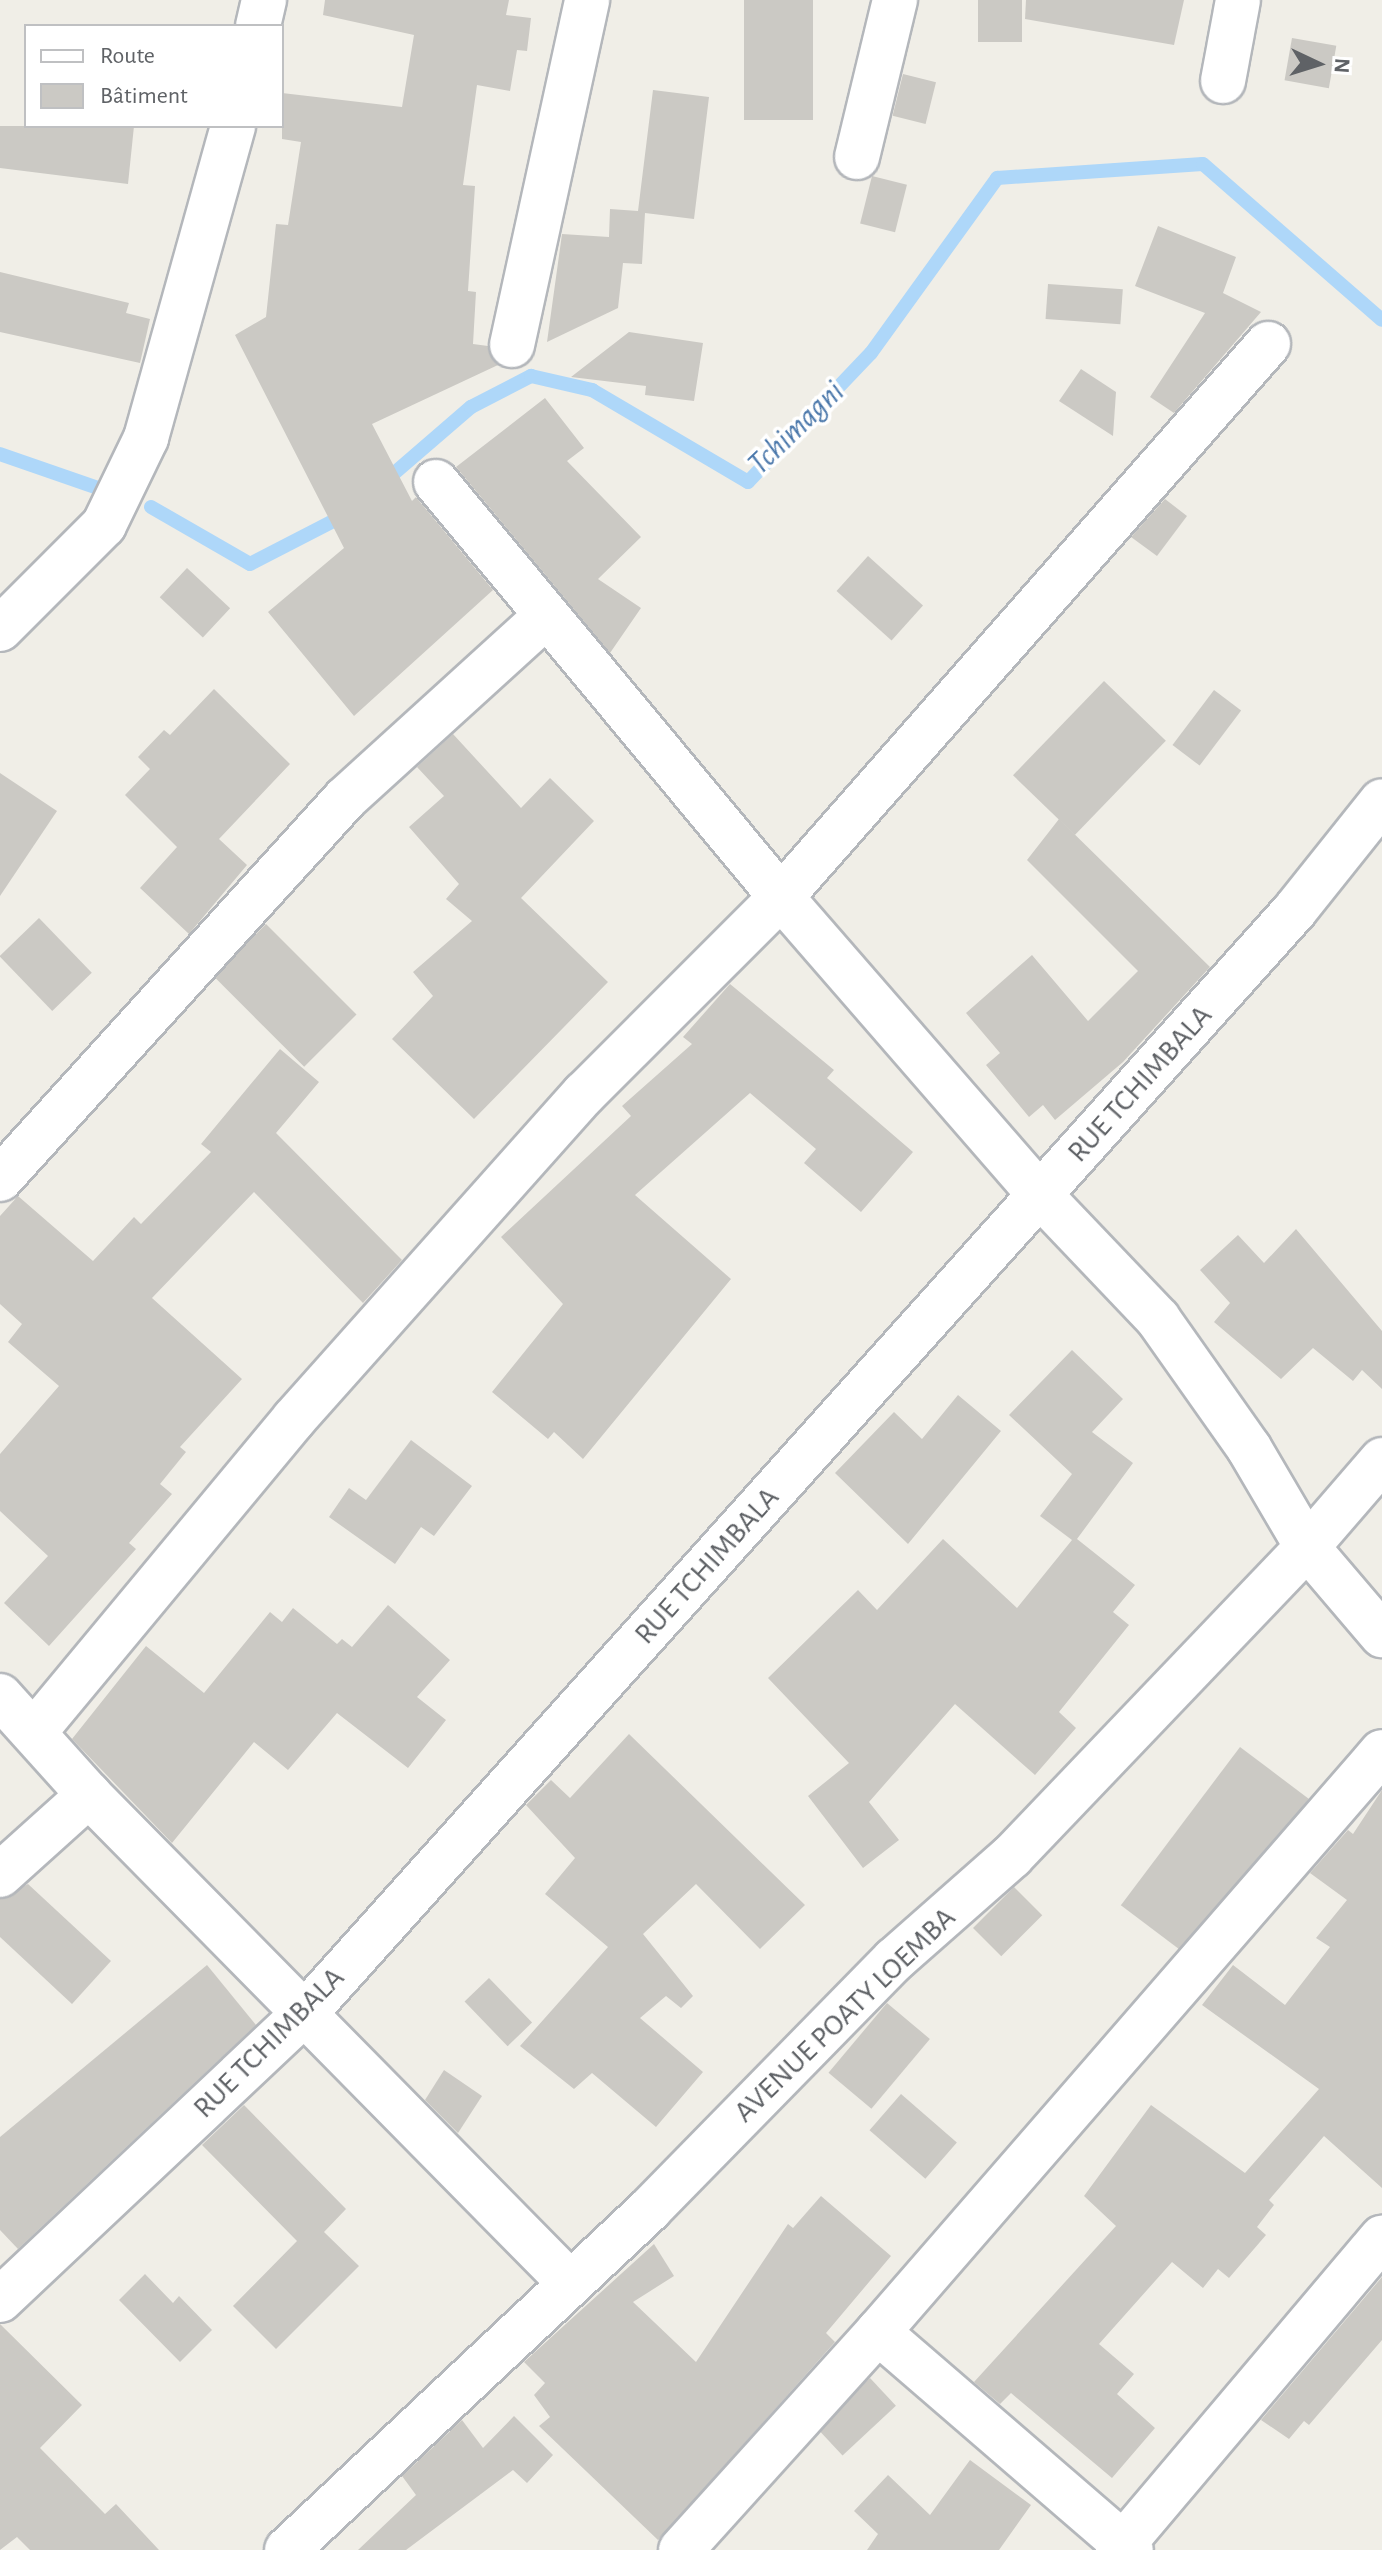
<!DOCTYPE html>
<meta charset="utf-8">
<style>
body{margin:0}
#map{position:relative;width:1382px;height:2550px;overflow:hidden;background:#f0eee7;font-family:"Alegreya Sans",sans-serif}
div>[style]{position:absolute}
.stream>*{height:14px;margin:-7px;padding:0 7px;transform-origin:7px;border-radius:7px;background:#aed7f9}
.building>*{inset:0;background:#cbc9c4;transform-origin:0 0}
.roads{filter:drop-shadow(2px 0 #b4b7bb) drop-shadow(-2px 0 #b4b7bb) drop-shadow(0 2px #b4b7bb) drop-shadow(0 -2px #b4b7bb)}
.minor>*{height:44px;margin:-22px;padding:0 22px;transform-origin:22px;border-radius:22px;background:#fff}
span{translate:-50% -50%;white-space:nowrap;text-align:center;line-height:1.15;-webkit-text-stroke:7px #fff;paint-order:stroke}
.street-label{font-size:30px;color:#5f6266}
.water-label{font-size:32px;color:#4b78ab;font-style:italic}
.legend{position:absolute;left:24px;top:24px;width:260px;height:104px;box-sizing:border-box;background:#fff;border:2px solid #bfc0c2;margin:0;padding:10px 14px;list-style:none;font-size:24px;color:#5f6266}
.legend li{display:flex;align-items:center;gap:16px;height:40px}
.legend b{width:40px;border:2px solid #bfc0c2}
.north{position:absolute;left:1278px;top:24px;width:80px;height:80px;-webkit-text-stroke:6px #fff;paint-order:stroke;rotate:94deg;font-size:22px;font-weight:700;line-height:32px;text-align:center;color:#5f6266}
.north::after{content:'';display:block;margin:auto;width:28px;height:36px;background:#5f6266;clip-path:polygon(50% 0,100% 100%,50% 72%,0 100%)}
</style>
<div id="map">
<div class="stream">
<i style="left:0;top:454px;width:104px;rotate:19.1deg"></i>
<i style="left:384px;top:482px;width:115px;rotate:-40.8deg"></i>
<i style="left:471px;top:407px;width:68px;rotate:-27.3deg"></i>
<i style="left:531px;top:376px;width:63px;rotate:12.9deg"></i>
<i style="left:592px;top:390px;width:181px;rotate:30.5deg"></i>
<i style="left:748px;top:482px;width:178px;rotate:-46.4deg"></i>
<i style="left:871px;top:353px;width:216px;rotate:-54.2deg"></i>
<i style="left:997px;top:178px;width:206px;rotate:-3.9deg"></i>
<i style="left:1203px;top:164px;width:237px;rotate:41.1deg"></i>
<i style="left:151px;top:507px;width:114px;rotate:29.9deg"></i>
<i style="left:250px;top:564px;width:109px;rotate:-27.3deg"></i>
</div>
<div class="building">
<i style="clip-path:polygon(325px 0,509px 0,506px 15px,531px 18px,527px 51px,517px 50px,510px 91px,477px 85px,463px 185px,475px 186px,468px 291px,476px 292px,473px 344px,488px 346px,498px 365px,372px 424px,412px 501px,416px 497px,493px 590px,354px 716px,268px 612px,344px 548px,235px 335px,266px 317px,276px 224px,288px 225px,301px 142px,282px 139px,282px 93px,402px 107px,414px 35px,323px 15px)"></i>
<i style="left:744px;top:0;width:69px;height:120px"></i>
<i style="left:978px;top:0;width:44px;height:42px"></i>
<i style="clip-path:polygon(1026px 0,1184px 0,1174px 45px,1025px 19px)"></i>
<i style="left:1292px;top:38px;width:45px;height:43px;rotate:10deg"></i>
<i style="left:903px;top:74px;width:34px;height:43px;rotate:14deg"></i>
<i style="clip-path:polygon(653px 90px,709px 97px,694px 219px,645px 213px,642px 264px,623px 263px,618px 308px,547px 342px,562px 234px,609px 237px,610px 209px,638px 211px)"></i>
<i style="clip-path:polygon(0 126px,134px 126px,128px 184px,0 168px)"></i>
<i style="left:872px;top:176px;width:36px;height:49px;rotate:14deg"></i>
<i style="clip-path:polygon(1158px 226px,1236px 257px,1223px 293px,1261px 312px,1174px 413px,1150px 397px,1205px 313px,1135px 286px)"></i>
<i style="clip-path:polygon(0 272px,129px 303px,126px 313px,150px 319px,140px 363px,0 332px)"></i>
<i style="left:1048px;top:284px;width:75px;height:35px;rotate:4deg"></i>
<i style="clip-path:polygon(629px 332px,703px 343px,694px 401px,645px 395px,646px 386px,571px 377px)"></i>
<i style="clip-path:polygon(1081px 369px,1116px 392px,1113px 436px,1059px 401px)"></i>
<i style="clip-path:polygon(545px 398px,584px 448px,567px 461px,641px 537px,598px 579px,641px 608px,610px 653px,456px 467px)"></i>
<i style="clip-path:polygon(1165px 499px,1187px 516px,1157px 556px,1131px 537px)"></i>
<i style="left:868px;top:556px;width:74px;height:47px;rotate:42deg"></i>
<i style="left:187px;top:568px;width:59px;height:40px;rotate:43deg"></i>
<i style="left:1104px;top:681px;width:86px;height:131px;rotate:44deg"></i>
<i style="clip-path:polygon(214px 689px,290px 764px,219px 839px,247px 865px,189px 934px,140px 888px,177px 847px,125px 795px,150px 769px,138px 757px,164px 730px,170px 735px)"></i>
<i style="left:1214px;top:690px;width:34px;height:69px;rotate:37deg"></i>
<i style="clip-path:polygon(453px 734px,521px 808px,550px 778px,594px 821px,521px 898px,608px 982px,474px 1119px,392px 1039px,433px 996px,413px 972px,472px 921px,446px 899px,459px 884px,409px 827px,444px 796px,417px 767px)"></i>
<i style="clip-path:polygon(0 773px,57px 811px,0 896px)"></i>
<i style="clip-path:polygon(1059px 819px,1210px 967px,1123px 1062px,1055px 1120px,1043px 1105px,1029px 1117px,986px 1065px,1000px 1053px,966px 1013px,1032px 955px,1088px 1021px,1138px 971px,1027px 860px)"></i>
<i style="left:39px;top:918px;width:76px;height:55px;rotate:46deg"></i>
<i style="left:266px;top:924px;width:128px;height:74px;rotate:45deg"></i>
<i style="clip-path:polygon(730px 984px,834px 1070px,827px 1078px,913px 1152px,861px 1212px,804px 1163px,816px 1149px,750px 1093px,635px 1195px,731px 1279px,583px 1459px,554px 1432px,548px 1439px,492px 1392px,563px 1304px,501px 1237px,631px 1116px,622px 1106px,692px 1044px,683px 1037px)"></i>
<i style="clip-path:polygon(280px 1049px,319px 1082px,276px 1133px,402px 1260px,363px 1303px,254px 1192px,152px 1298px,242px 1379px,180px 1447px,186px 1452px,160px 1484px,172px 1494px,129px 1543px,136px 1549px,49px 1646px,4px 1603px,48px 1556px,0 1511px,0 1454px,59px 1386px,8px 1342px,22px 1324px,0 1304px,0 1216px,18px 1196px,93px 1261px,134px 1217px,141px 1224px,211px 1152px,201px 1144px)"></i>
<i style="clip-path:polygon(1296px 1229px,1382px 1331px,1382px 1389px,1362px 1370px,1353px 1381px,1313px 1348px,1281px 1379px,1214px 1322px,1230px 1303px,1200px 1270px,1238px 1235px,1264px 1263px)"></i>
<i style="clip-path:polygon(1072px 1350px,1123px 1399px,1092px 1432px,1133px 1463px,1077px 1539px,1135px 1585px,1113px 1612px,1129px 1625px,1059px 1712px,1076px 1728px,1035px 1775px,955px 1704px,869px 1802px,899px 1840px,863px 1868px,808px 1796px,849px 1763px,768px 1678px,858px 1590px,877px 1610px,943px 1539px,1017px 1608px,1072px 1540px,1040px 1516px,1072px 1474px,1009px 1415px)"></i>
<i style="clip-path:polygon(958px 1395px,1001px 1431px,908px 1544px,835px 1473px,894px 1412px,922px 1439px)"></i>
<i style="clip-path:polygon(411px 1440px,472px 1486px,434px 1536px,421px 1527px,395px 1564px,329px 1517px,349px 1488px,366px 1500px)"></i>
<i style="clip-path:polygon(388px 1605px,450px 1660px,417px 1697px,446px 1720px,408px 1768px,337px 1713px,288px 1770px,254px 1742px,172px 1843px,72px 1739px,146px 1646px,204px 1693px,270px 1612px,282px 1622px,293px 1608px,337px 1644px,342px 1639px,352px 1647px)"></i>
<i style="clip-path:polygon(629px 1734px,805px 1905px,760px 1949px,696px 1884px,643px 1934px,693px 1996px,681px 2008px,666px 1996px,640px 2018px,703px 2072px,656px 2127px,592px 2073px,574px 2089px,520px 2046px,608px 1947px,545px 1894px,575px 1858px,526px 1805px,551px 1780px,570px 1798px)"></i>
<i style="left:1240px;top:1747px;width:86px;height:198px;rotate:37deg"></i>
<i style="clip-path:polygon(1382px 1790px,1382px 2188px,1324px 2136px,1269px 2200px,1274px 2205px,1257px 2227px,1266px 2235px,1229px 2278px,1218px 2269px,1203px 2288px,1172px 2262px,1099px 2344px,1134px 2374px,1117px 2394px,1155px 2428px,1112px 2478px,1011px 2393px,1000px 2404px,974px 2382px,1116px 2226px,1084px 2196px,1151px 2105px,1245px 2173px,1319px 2089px,1202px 2005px,1233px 1965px,1285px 2005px,1330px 1947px,1316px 1938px,1347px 1900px,1310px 1873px,1348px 1830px,1353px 1834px)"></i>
<i style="clip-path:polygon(28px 1884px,111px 1961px,72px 2004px,0 1937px,0 1899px)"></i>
<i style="left:1014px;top:1887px;width:40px;height:58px;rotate:45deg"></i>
<i style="clip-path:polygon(207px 1965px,256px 2025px,18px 2249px,0 2230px,0 2137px)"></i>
<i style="left:489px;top:1978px;width:62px;height:34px;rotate:46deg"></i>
<i style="left:887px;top:2003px;width:56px;height:91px;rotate:40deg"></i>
<i style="clip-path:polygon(444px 2070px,482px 2096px,458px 2133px,425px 2100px)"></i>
<i style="left:901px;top:2094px;width:74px;height:48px;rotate:41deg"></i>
<i style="clip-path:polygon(244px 2105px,346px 2209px,324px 2232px,359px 2266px,276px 2349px,233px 2306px,297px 2241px,202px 2145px)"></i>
<i style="clip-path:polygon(821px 2196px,891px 2256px,826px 2333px,835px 2342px,658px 2540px,539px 2426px,550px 2417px,534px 2395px,545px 2383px,524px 2362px,654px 2244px,674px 2276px,633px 2302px,696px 2362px,788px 2224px,793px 2228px)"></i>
<i style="clip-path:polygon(145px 2274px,173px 2303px,179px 2296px,212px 2330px,180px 2362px,119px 2300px)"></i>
<i style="clip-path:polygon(1382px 2277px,1382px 2340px,1309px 2425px,1304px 2421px,1289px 2439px,1261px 2420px)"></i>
<i style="clip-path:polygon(0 2324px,82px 2405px,40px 2448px,105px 2514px,116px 2504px,159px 2550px,30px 2550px,17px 2537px,0 2550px)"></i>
<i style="left:870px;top:2378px;width:38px;height:73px;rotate:47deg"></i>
<i style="clip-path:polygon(514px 2416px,553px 2455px,527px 2483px,513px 2470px,406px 2550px,358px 2550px,416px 2495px,402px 2476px,462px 2420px,483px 2448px)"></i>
<i style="clip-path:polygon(970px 2460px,1031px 2505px,999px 2550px,867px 2550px,878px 2534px,854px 2511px,888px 2475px,930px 2515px)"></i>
</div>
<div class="roads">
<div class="minor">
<i style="left:258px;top:26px;width:27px;rotate:-77deg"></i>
<i style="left:1223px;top:81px;width:82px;rotate:-79.5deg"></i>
<i style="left:857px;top:157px;width:162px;rotate:-76.4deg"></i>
<i style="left:512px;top:345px;width:353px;rotate:-77.7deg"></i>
<i style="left:436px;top:482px;width:540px;rotate:50.26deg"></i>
<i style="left:781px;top:897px;width:396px;rotate:49deg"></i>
<i style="left:1041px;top:1196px;width:170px;rotate:46.4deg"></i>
<i style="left:1158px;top:1319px;width:158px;rotate:54.8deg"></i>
<i style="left:1249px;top:1448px;width:115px;rotate:59.6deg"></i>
<i style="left:1307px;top:1547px;width:116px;rotate:49.6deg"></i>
<i style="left:0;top:629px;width:147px;rotate:-45deg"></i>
<i style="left:104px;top:525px;width:97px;rotate:-64.2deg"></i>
<i style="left:146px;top:438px;width:324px;rotate:-74.4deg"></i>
<i style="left:0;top:1179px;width:513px;rotate:-47.76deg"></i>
<i style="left:345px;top:799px;width:270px;rotate:-42.3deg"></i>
<i style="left:0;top:1696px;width:133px;rotate:48deg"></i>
<i style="left:89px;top:1795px;width:685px;rotate:45.41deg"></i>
<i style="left:35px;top:1731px;width:405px;rotate:-50.3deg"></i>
<i style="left:294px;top:1419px;width:436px;rotate:-48.3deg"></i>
<i style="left:584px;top:1094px;width:279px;rotate:-45deg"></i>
<i style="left:781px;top:897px;width:737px;rotate:-48.63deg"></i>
<i style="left:0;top:1875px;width:120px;rotate:-42deg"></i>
<i style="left:0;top:2300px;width:420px;rotate:-43.3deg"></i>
<i style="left:306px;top:2012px;width:1481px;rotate:-48.09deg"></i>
<i style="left:1295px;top:910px;width:139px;rotate:-51.4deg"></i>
<i style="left:878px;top:2332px;width:334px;rotate:40.8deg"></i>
<i style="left:287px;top:2550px;width:498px;rotate:-43.2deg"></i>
<i style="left:650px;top:2209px;width:349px;rotate:-45.6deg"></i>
<i style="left:894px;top:1960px;width:157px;rotate:-41.4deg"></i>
<i style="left:1012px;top:1856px;width:427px;rotate:-46.3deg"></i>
<i style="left:1307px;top:1547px;width:115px;rotate:-49.2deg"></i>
<i style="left:681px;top:2550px;width:294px;rotate:-47.9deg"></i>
<i style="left:878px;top:2332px;width:768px;rotate:-49.01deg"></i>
<i style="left:1118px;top:2550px;width:409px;rotate:-49.8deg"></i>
</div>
</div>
<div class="street-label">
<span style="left:1140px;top:1084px;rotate:-48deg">RUE TCHIMBALA</span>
<span style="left:707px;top:1566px;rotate:-48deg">RUE TCHIMBALA</span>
<span style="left:845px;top:2015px;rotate:-44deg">AVENUE POATY LOEMBA</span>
<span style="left:269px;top:2043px;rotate:-45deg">RUE TCHIMBALA</span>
</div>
<div class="water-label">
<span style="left:796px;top:428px;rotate:-44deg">Tchimagni</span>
</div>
<ul class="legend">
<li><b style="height:10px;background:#fff"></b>Route</li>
<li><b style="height:22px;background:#cbc9c4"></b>Bâtiment</li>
</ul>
<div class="north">N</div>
</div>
